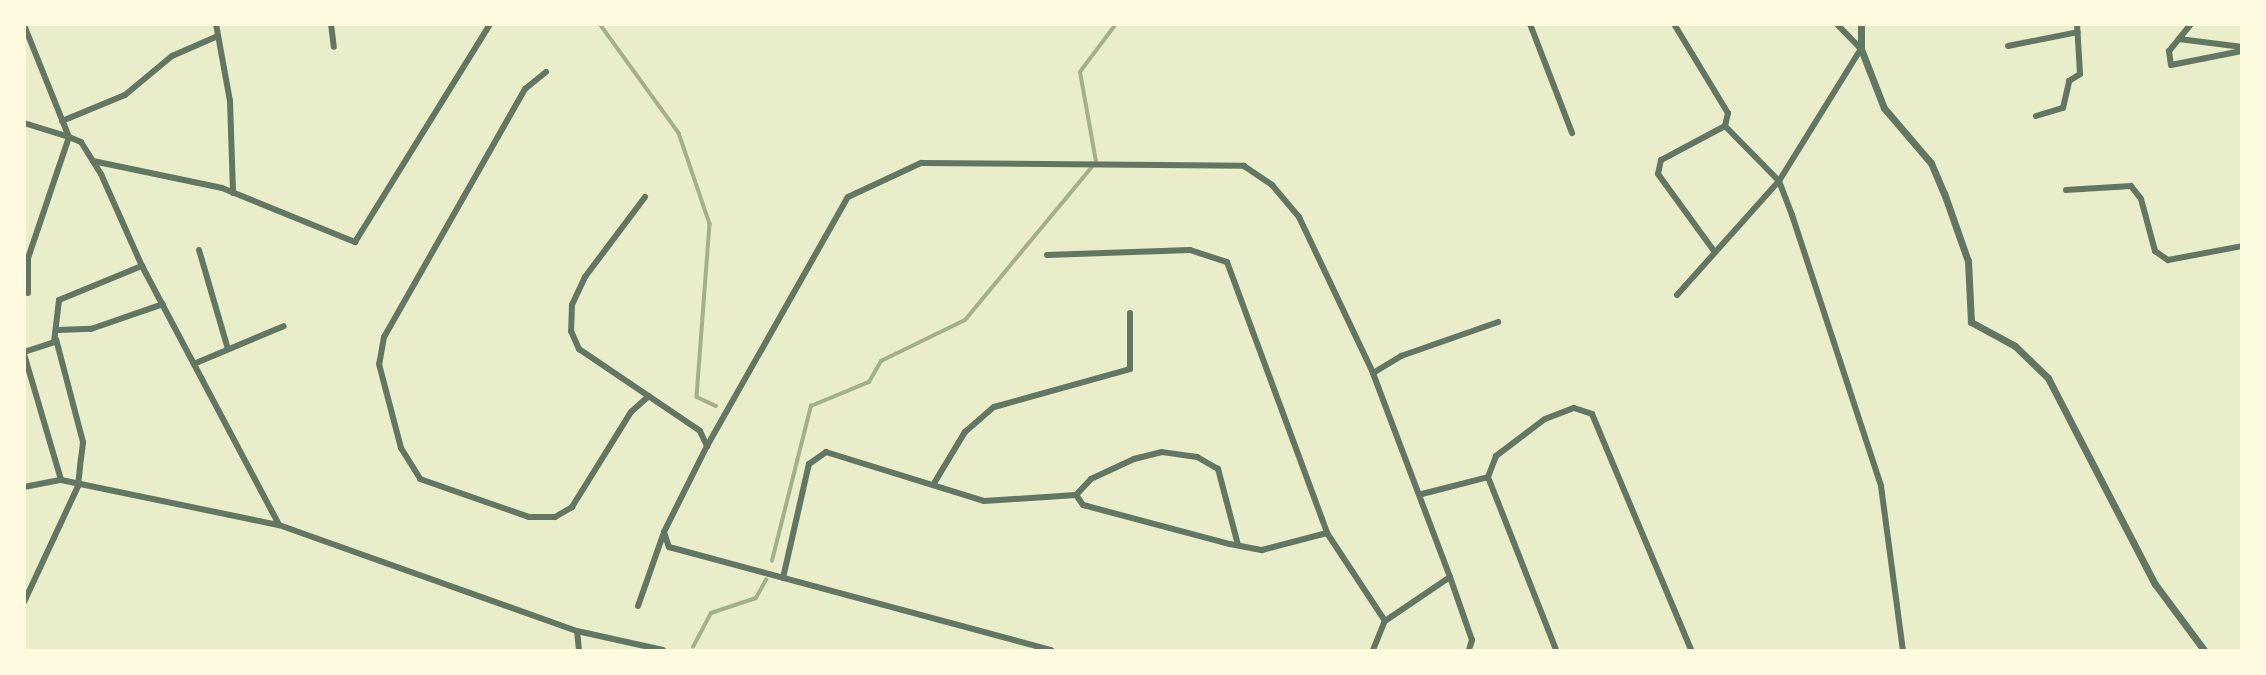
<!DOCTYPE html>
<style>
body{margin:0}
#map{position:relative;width:2266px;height:675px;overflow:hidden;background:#e9edc9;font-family:"Alegreya Sans",sans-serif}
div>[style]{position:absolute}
.stream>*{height:3.5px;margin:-1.75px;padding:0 1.75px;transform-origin:1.75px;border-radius:1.75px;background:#a3b18a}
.minor>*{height:6px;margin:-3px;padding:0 3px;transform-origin:3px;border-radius:3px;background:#617663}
.tertiary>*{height:7px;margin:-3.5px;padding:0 3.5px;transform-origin:3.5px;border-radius:3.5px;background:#617663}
span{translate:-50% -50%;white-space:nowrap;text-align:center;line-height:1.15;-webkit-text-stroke:6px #fefae0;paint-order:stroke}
.frame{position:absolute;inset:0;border:26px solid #fefae0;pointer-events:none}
</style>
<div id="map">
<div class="stream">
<i style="left:600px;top:24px;width:135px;rotate:54.1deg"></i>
<i style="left:679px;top:133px;width:96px;rotate:71.2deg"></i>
<i style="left:710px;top:224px;width:173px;rotate:94.3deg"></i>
<i style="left:697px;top:397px;width:21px;rotate:25deg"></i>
<i style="left:772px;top:561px;width:160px;rotate:-75.9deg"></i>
<i style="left:811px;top:406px;width:63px;rotate:-22.5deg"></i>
<i style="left:869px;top:382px;width:24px;rotate:-60deg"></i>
<i style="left:881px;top:361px;width:93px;rotate:-26deg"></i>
<i style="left:965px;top:320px;width:205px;rotate:-50.3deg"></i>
<i style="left:1096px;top:162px;width:91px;rotate:-100.1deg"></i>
<i style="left:1080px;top:72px;width:60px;rotate:-53.1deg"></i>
<i style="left:693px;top:647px;width:38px;rotate:-62deg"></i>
<i style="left:711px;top:613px;width:47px;rotate:-18.4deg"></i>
<i style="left:756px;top:598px;width:21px;rotate:-61deg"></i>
</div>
<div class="minor">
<i style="left:216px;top:24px;width:78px;rotate:79.7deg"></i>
<i style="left:230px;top:101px;width:92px;rotate:88.1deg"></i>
<i style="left:331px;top:24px;width:23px;rotate:83deg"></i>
<i style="left:1530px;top:24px;width:117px;rotate:68.9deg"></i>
<i style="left:1674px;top:24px;width:104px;rotate:58.8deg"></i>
<i style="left:1728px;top:113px;width:13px;rotate:103deg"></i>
<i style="left:1725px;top:126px;width:72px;rotate:152deg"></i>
<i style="left:1661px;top:160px;width:14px;rotate:102deg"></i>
<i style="left:1658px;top:174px;width:95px;rotate:54deg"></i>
<i style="left:2191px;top:24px;width:35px;rotate:129deg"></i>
<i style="left:2169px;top:51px;width:14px;rotate:82deg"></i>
<i style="left:2171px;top:65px;width:72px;rotate:-11.2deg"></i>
<i style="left:24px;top:25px;width:121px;rotate:68.1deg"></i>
<i style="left:69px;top:137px;width:13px;rotate:23deg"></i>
<i style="left:81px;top:142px;width:38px;rotate:58deg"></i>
<i style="left:101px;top:174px;width:101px;rotate:66deg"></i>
<i style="left:142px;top:266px;width:293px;rotate:62.1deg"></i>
<i style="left:2179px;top:39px;width:64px;rotate:7.2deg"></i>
<i style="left:2008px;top:46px;width:71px;rotate:-11.3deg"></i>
<i style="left:546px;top:72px;width:27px;rotate:141deg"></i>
<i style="left:525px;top:89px;width:285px;rotate:119.6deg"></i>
<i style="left:384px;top:337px;width:27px;rotate:100deg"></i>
<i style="left:379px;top:364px;width:87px;rotate:75.3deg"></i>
<i style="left:401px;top:448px;width:36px;rotate:58deg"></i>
<i style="left:420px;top:479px;width:115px;rotate:19.2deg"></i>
<i style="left:529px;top:517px;width:26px"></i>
<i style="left:555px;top:517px;width:20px;rotate:-30deg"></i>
<i style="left:572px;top:507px;width:112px;rotate:-58.2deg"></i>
<i style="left:631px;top:412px;width:24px;rotate:-42deg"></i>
<i style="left:2036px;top:116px;width:28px;rotate:-17deg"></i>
<i style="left:2063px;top:108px;width:28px;rotate:-77deg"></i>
<i style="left:2069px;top:81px;width:13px;rotate:-32deg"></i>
<i style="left:2080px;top:74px;width:50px;rotate:-93.4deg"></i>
<i style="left:62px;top:121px;width:68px;rotate:-22.4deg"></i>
<i style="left:125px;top:95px;width:61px;rotate:-39.7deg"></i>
<i style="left:172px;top:56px;width:50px;rotate:-23.5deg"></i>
<i style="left:24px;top:123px;width:47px;rotate:17.3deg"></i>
<i style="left:69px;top:137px;width:128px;rotate:108.7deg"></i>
<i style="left:28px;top:258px;width:35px;rotate:90deg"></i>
<i style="left:1725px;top:126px;width:77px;rotate:45.5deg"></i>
<i style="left:1779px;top:181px;width:36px;rotate:69deg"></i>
<i style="left:1792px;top:215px;width:285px;rotate:71.8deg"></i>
<i style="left:1881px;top:486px;width:165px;rotate:82.4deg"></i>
<i style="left:93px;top:161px;width:132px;rotate:11.8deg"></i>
<i style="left:222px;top:188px;width:144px;rotate:22.1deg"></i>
<i style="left:355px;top:242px;width:256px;rotate:-58.2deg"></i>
<i style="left:2066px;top:190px;width:65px;rotate:-3.5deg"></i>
<i style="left:2131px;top:186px;width:16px;rotate:52deg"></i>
<i style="left:2141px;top:199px;width:54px;rotate:74.9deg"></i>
<i style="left:2155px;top:251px;width:16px;rotate:35deg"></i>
<i style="left:2168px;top:260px;width:75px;rotate:-10.7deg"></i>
<i style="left:645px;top:197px;width:100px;rotate:126.9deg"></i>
<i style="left:585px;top:277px;width:31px;rotate:115deg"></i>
<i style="left:572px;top:305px;width:26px;rotate:92deg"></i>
<i style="left:571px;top:331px;width:20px;rotate:66deg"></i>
<i style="left:579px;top:349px;width:146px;rotate:34.1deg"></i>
<i style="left:700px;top:431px;width:17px;rotate:65deg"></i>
<i style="left:707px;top:446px;width:96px;rotate:116.6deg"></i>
<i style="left:664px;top:532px;width:16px;rotate:72deg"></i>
<i style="left:669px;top:547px;width:396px;rotate:15.1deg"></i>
<i style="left:199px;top:250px;width:103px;rotate:73.7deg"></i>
<i style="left:1047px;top:255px;width:143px;rotate:-2deg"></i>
<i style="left:1190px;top:250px;width:39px;rotate:18deg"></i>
<i style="left:1227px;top:262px;width:289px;rotate:69.7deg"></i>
<i style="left:1327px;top:533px;width:105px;rotate:56.6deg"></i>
<i style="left:1677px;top:295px;width:153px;rotate:-48.2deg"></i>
<i style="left:1779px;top:181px;width:155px;rotate:-58.2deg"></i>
<i style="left:1861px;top:49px;width:35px;rotate:-134deg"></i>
<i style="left:58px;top:330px;width:33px;rotate:-2deg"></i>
<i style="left:91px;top:329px;width:76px;rotate:-19.1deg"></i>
<i style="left:24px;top:352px;width:32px;rotate:-18deg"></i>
<i style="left:54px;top:342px;width:42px;rotate:-83.2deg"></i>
<i style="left:59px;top:300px;width:90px;rotate:-22.3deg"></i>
<i style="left:24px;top:354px;width:131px;rotate:73.6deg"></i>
<i style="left:61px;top:480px;width:223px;rotate:11.7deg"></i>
<i style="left:279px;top:525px;width:316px;rotate:19.6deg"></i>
<i style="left:577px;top:631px;width:88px;rotate:12.5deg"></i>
<i style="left:196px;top:363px;width:95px;rotate:-22.8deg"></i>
<i style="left:707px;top:446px;width:286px;rotate:-60.5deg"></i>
<i style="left:848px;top:197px;width:81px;rotate:-25deg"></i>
<i style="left:921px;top:163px;width:323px;rotate:0.5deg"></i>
<i style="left:1244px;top:166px;width:34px;rotate:34deg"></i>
<i style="left:1272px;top:185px;width:42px;rotate:49.8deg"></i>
<i style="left:1299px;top:217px;width:173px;rotate:64.6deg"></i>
<i style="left:1488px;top:477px;width:186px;rotate:68.5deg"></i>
<i style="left:933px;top:485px;width:62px;rotate:-58.9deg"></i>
<i style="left:965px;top:432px;width:38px;rotate:-41deg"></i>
<i style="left:994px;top:407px;width:141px;rotate:-15.6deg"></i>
<i style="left:1130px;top:369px;width:56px;rotate:-90deg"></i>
<i style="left:24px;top:487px;width:38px;rotate:-11deg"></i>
<i style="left:1422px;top:494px;width:68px;rotate:-14.4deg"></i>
<i style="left:1488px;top:477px;width:22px;rotate:-69deg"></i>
<i style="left:1496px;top:456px;width:61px;rotate:-37.1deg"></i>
<i style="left:1545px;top:419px;width:31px;rotate:-21deg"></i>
<i style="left:1574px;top:408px;width:19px;rotate:18deg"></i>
<i style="left:1592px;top:414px;width:256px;rotate:67.2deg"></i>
<i style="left:1238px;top:545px;width:79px;rotate:-104.7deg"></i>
<i style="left:1218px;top:469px;width:24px;rotate:-150deg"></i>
<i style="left:1197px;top:457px;width:35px;rotate:-172deg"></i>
<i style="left:1162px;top:452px;width:29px;rotate:166deg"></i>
<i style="left:1134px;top:459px;width:47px;rotate:155.1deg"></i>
<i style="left:1091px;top:479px;width:22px;rotate:133deg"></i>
<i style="left:1076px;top:495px;width:12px;rotate:55deg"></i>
<i style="left:1083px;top:505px;width:152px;rotate:14.9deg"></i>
<i style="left:1230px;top:544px;width:33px;rotate:11deg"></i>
<i style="left:1262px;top:550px;width:67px;rotate:-14.7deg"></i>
<i style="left:1450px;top:577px;width:67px;rotate:70.8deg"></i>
<i style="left:1472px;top:640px;width:10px;rotate:107deg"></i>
<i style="left:783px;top:578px;width:117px;rotate:-77.2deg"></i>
<i style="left:809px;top:464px;width:21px;rotate:-35deg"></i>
<i style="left:826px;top:452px;width:165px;rotate:17.2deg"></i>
<i style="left:984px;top:501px;width:92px;rotate:-3.7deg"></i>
<i style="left:24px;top:602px;width:128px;rotate:-65deg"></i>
<i style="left:78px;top:486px;width:27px;rotate:-84deg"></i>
<i style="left:81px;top:459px;width:17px;rotate:-83deg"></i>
<i style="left:83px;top:442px;width:106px;rotate:-104.7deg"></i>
<i style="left:638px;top:606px;width:75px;rotate:-70.6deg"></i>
<i style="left:577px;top:631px;width:19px;rotate:84deg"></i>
<i style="left:1373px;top:650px;width:31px;rotate:-68deg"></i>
<i style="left:1385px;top:621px;width:78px;rotate:-34.1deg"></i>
<i style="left:1450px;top:577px;width:218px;rotate:-110.7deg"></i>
<i style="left:1373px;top:373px;width:33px;rotate:-31deg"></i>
<i style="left:1401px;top:356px;width:103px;rotate:-19.3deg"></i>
</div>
<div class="tertiary">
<i style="left:1861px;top:24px;width:25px;rotate:90deg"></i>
<i style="left:1861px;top:49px;width:63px;rotate:68.7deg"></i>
<i style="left:1884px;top:108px;width:72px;rotate:49.5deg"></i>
<i style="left:1931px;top:163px;width:33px;rotate:67deg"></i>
<i style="left:1944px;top:193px;width:72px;rotate:70.6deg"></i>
<i style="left:1968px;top:261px;width:61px;rotate:87.2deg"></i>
<i style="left:1971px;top:322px;width:50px;rotate:28.6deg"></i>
<i style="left:2015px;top:346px;width:46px;rotate:44.1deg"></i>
<i style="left:2048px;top:378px;width:232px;rotate:62.6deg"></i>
<i style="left:2155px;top:584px;width:82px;rotate:53.4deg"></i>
</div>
<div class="frame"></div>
</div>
